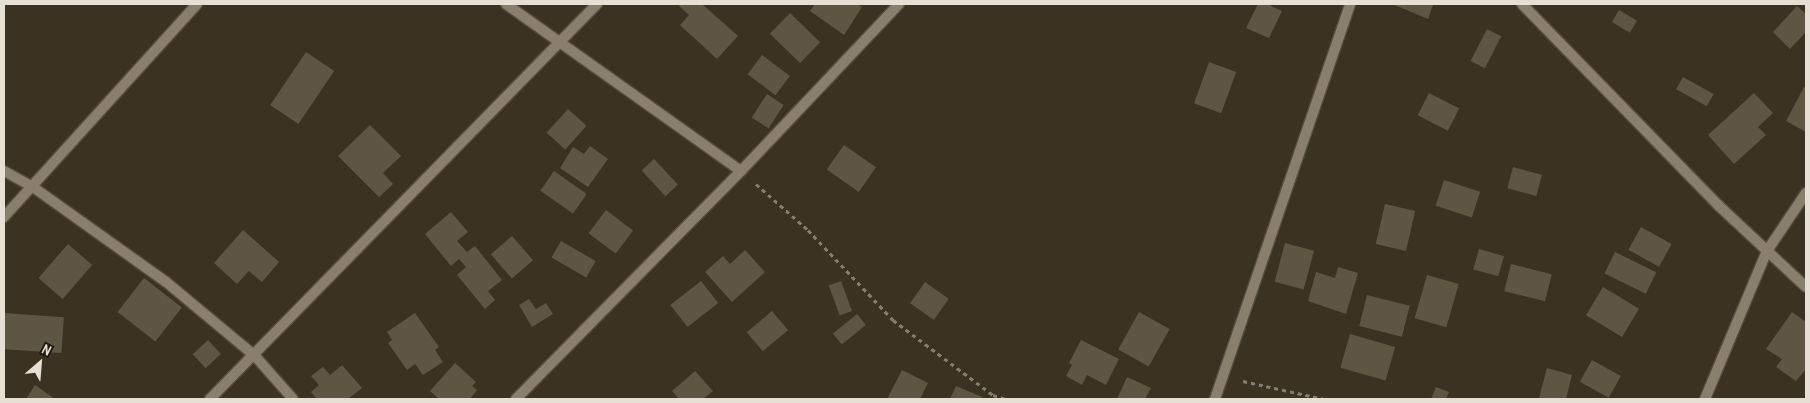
<!DOCTYPE html>
<style>
body{margin:0}
#map{position:relative;width:1810px;height:403px;overflow:hidden;background:#3b3221;font-family:"Archivo Narrow",sans-serif}
div>[style]{position:absolute}
.building>*{inset:0;background:#5f5543;transform-origin:0 0}
.path>*{height:3px;margin-top:-1.5px;transform-origin:0;background:repeating-linear-gradient(90deg,#867e70 0 4px,transparent 0 8px)}
.roads{filter:drop-shadow(1px 0 #554d3e) drop-shadow(-1px 0 #554d3e) drop-shadow(0 1px #554d3e) drop-shadow(0 -1px #554d3e)}
.minor>*{height:10px;margin:-5px;padding:0 5px;transform-origin:5px;border-radius:5px;background:#8a7f6c}
span{translate:-50% -50%;white-space:nowrap;text-align:center;line-height:1.15;-webkit-text-stroke:4px #1f1a13;paint-order:stroke}
.frame{position:absolute;inset:0;border:5px solid #e5dfd4;pointer-events:none}
.north{position:absolute;left:15px;top:338px;width:50px;height:50px;-webkit-text-stroke:4px #1f1a13;paint-order:stroke;rotate:27deg;font-size:14px;font-weight:700;line-height:20px;text-align:center;color:#e5dfd4}
.north::after{content:'';display:block;margin:auto;width:18px;height:22px;background:#e5dfd4;clip-path:polygon(50% 0,100% 100%,50% 72%,0 100%)}
</style>
<div id="map">
<div class="building">
<i style="clip-path:polygon(681px 4px,702px 4px,738px 36px,717px 59px,680px 25px,689px 15px,679px 6px)"></i>
<i style="clip-path:polygon(815px 4px,857px 4px,862px 7px,844px 35px,810px 11px)"></i>
<i style="clip-path:polygon(1258px 4px,1267px 4px,1282px 11px,1269px 38px,1246px 28px)"></i>
<i style="clip-path:polygon(1392px 4px,1430px 4px,1433px 5px,1428px 19px)"></i>
<i style="clip-path:polygon(1797px 6px,1806px 14px,1806px 32px,1790px 49px,1773px 32px)"></i>
<i style="left:1619px;top:10px;width:21px;height:14px;rotate:31deg"></i>
<i style="left:790px;top:13px;width:42px;height:29px;rotate:44deg"></i>
<i style="left:1487px;top:29px;width:16px;height:36px;rotate:27deg"></i>
<i style="left:306px;top:52px;width:34px;height:64px;rotate:34deg"></i>
<i style="left:762px;top:55px;width:35px;height:24px;rotate:37deg"></i>
<i style="left:1209px;top:62px;width:29px;height:44px;rotate:20deg"></i>
<i style="left:1683px;top:77px;width:35px;height:14px;rotate:29deg"></i>
<i style="clip-path:polygon(1804px 87px,1806px 88px,1806px 132px,1786px 121px)"></i>
<i style="left:1429px;top:93px;width:34px;height:25px;rotate:27deg"></i>
<i style="clip-path:polygon(1754px 93px,1773px 113px,1758px 127px,1766px 135px,1734px 164px,1708px 135px)"></i>
<i style="left:767px;top:94px;width:20px;height:28px;rotate:33deg"></i>
<i style="left:568px;top:109px;width:25px;height:32px;rotate:42deg"></i>
<i style="clip-path:polygon(370px 125px,401px 156px,383px 173px,393px 184px,379px 197px,338px 156px)"></i>
<i style="left:844px;top:145px;width:39px;height:30px;rotate:35deg"></i>
<i style="clip-path:polygon(590px 146px,608px 159px,588px 187px,560px 168px,573px 147px,584px 154px)"></i>
<i style="left:654px;top:159px;width:35px;height:17px;rotate:47deg"></i>
<i style="left:1513px;top:167px;width:30px;height:22px;rotate:15deg"></i>
<i style="left:554px;top:171px;width:40px;height:24px;rotate:35deg"></i>
<i style="left:1444px;top:180px;width:38px;height:27px;rotate:18deg"></i>
<i style="left:1385px;top:204px;width:31px;height:41px;rotate:13deg"></i>
<i style="left:606px;top:210px;width:34px;height:29px;rotate:37deg"></i>
<i style="clip-path:polygon(451px 212px,468px 232px,457px 241px,467px 252px,475px 246px,502px 280px,488px 291px,495px 300px,485px 309px,457px 275px,466px 267px,459px 259px,451px 266px,425px 234px)"></i>
<i style="left:1641px;top:227px;width:35px;height:26px;rotate:29deg"></i>
<i style="clip-path:polygon(243px 230px,279px 262px,262px 282px,249px 271px,237px 284px,214px 263px)"></i>
<i style="left:512px;top:236px;width:32px;height:28px;rotate:49deg"></i>
<i style="left:561px;top:241px;width:40px;height:19px;rotate:30deg"></i>
<i style="left:1285px;top:243px;width:30px;height:40px;rotate:15deg"></i>
<i style="left:68px;top:244px;width:32px;height:45px;rotate:41deg"></i>
<i style="left:1479px;top:249px;width:26px;height:21px;rotate:16deg"></i>
<i style="clip-path:polygon(745px 250px,765px 272px,732px 302px,705px 272px,723px 256px,730px 264px)"></i>
<i style="left:1615px;top:252px;width:46px;height:24px;rotate:26deg"></i>
<i style="left:1511px;top:264px;width:42px;height:28px;rotate:14deg"></i>
<i style="clip-path:polygon(1338px 267px,1358px 273px,1346px 314px,1308px 301px,1316px 272px,1335px 278px)"></i>
<i style="left:1427px;top:275px;width:33px;height:45px;rotate:16deg"></i>
<i style="left:144px;top:278px;width:48px;height:43px;rotate:38deg"></i>
<i style="left:701px;top:281px;width:28px;height:39px;rotate:52deg"></i>
<i style="left:841px;top:281px;width:32px;height:13px;rotate:70deg"></i>
<i style="left:925px;top:282px;width:29px;height:26px;rotate:35deg"></i>
<i style="left:1603px;top:287px;width:42px;height:33px;rotate:31deg"></i>
<i style="left:1367px;top:295px;width:44px;height:32px;rotate:14deg"></i>
<i style="clip-path:polygon(529px 299px,536px 309px,546px 303px,553px 314px,532px 327px,519px 305px)"></i>
<i style="left:772px;top:311px;width:25px;height:33px;rotate:50deg"></i>
<i style="left:1139px;top:312px;width:35px;height:43px;rotate:29deg"></i>
<i style="clip-path:polygon(1792px 312px,1806px 322px,1806px 369px,1796px 381px,1776px 367px,1782px 359px,1766px 349px)"></i>
<i style="left:4px;top:313px;width:60px;height:36px;rotate:4deg"></i>
<i style="clip-path:polygon(415px 313px,439px 347px,435px 350px,443px 362px,423px 375px,415px 364px,407px 370px,388px 343px,392px 340px,387px 332px)"></i>
<i style="left:857px;top:314px;width:14px;height:31px;rotate:51deg"></i>
<i style="left:1350px;top:334px;width:47px;height:35px;rotate:16deg"></i>
<i style="left:208px;top:340px;width:19px;height:21px;rotate:47deg"></i>
<i style="clip-path:polygon(1081px 340px,1119px 359px,1106px 385px,1087px 375px,1082px 385px,1066px 376px,1072px 365px,1069px 363px)"></i>
<i style="left:1592px;top:360px;width:33px;height:25px;rotate:29deg"></i>
<i style="clip-path:polygon(455px 363px,476px 382px,472px 386px,477px 390px,470px 399px,439px 399px,430px 391px)"></i>
<i style="clip-path:polygon(342px 365px,362px 388px,348px 399px,317px 399px,311px 392px,319px 385px,311px 376px,323px 367px,330px 375px)"></i>
<i style="clip-path:polygon(1547px 368px,1572px 375px,1566px 399px,1539px 398px)"></i>
<i style="clip-path:polygon(902px 370px,928px 383px,920px 399px,887px 399px)"></i>
<i style="clip-path:polygon(695px 371px,713px 391px,703px 399px,679px 399px,672px 391px)"></i>
<i style="clip-path:polygon(1127px 377px,1151px 388px,1145px 399px,1117px 399px)"></i>
<i style="clip-path:polygon(35px 385px,55px 399px,26px 399px)"></i>
<i style="clip-path:polygon(956px 386px,982px 397px,981px 399px,950px 399px)"></i>
<i style="clip-path:polygon(1436px 387px,1449px 392px,1446px 399px,1431px 399px)"></i>
</div>
<div class="path">
<i style="left:756px;top:184px;width:69px;rotate:41.5deg"></i>
<i style="left:808px;top:230px;width:124px;rotate:46.6deg"></i>
<i style="left:893px;top:320px;width:125px;rotate:36.9deg"></i>
<i style="left:993px;top:395px;width:14px;rotate:17deg"></i>
<i style="left:1243px;top:381px;width:83px;rotate:12.5deg"></i>
</div>
<div class="roads">
<div class="minor">
<i style="left:506px;top:4px;width:288px;rotate:35.4deg"></i>
<i style="left:1522px;top:4px;width:281px;rotate:45.7deg"></i>
<i style="left:1718px;top:205px;width:120px;rotate:43deg"></i>
<i style="left:4px;top:171px;width:33px;rotate:29deg"></i>
<i style="left:33px;top:187px;width:162px;rotate:35.5deg"></i>
<i style="left:165px;top:281px;width:117px;rotate:39.8deg"></i>
<i style="left:255px;top:356px;width:57px;rotate:48.5deg"></i>
<i style="left:4px;top:217px;width:287px;rotate:-47.8deg"></i>
<i style="left:210px;top:399px;width:553px;rotate:-45.59deg"></i>
<i style="left:516px;top:399px;width:320px;rotate:-45.4deg"></i>
<i style="left:741px;top:171px;width:230px;rotate:-46.6deg"></i>
<i style="left:1215px;top:399px;width:417px;rotate:-71.1deg"></i>
<i style="left:1705px;top:399px;width:160px;rotate:-67.3deg"></i>
<i style="left:1767px;top:251px;width:70px;rotate:-56.1deg"></i>
</div>
</div>
<div class="frame"></div>
<div class="north">N</div>
</div>
